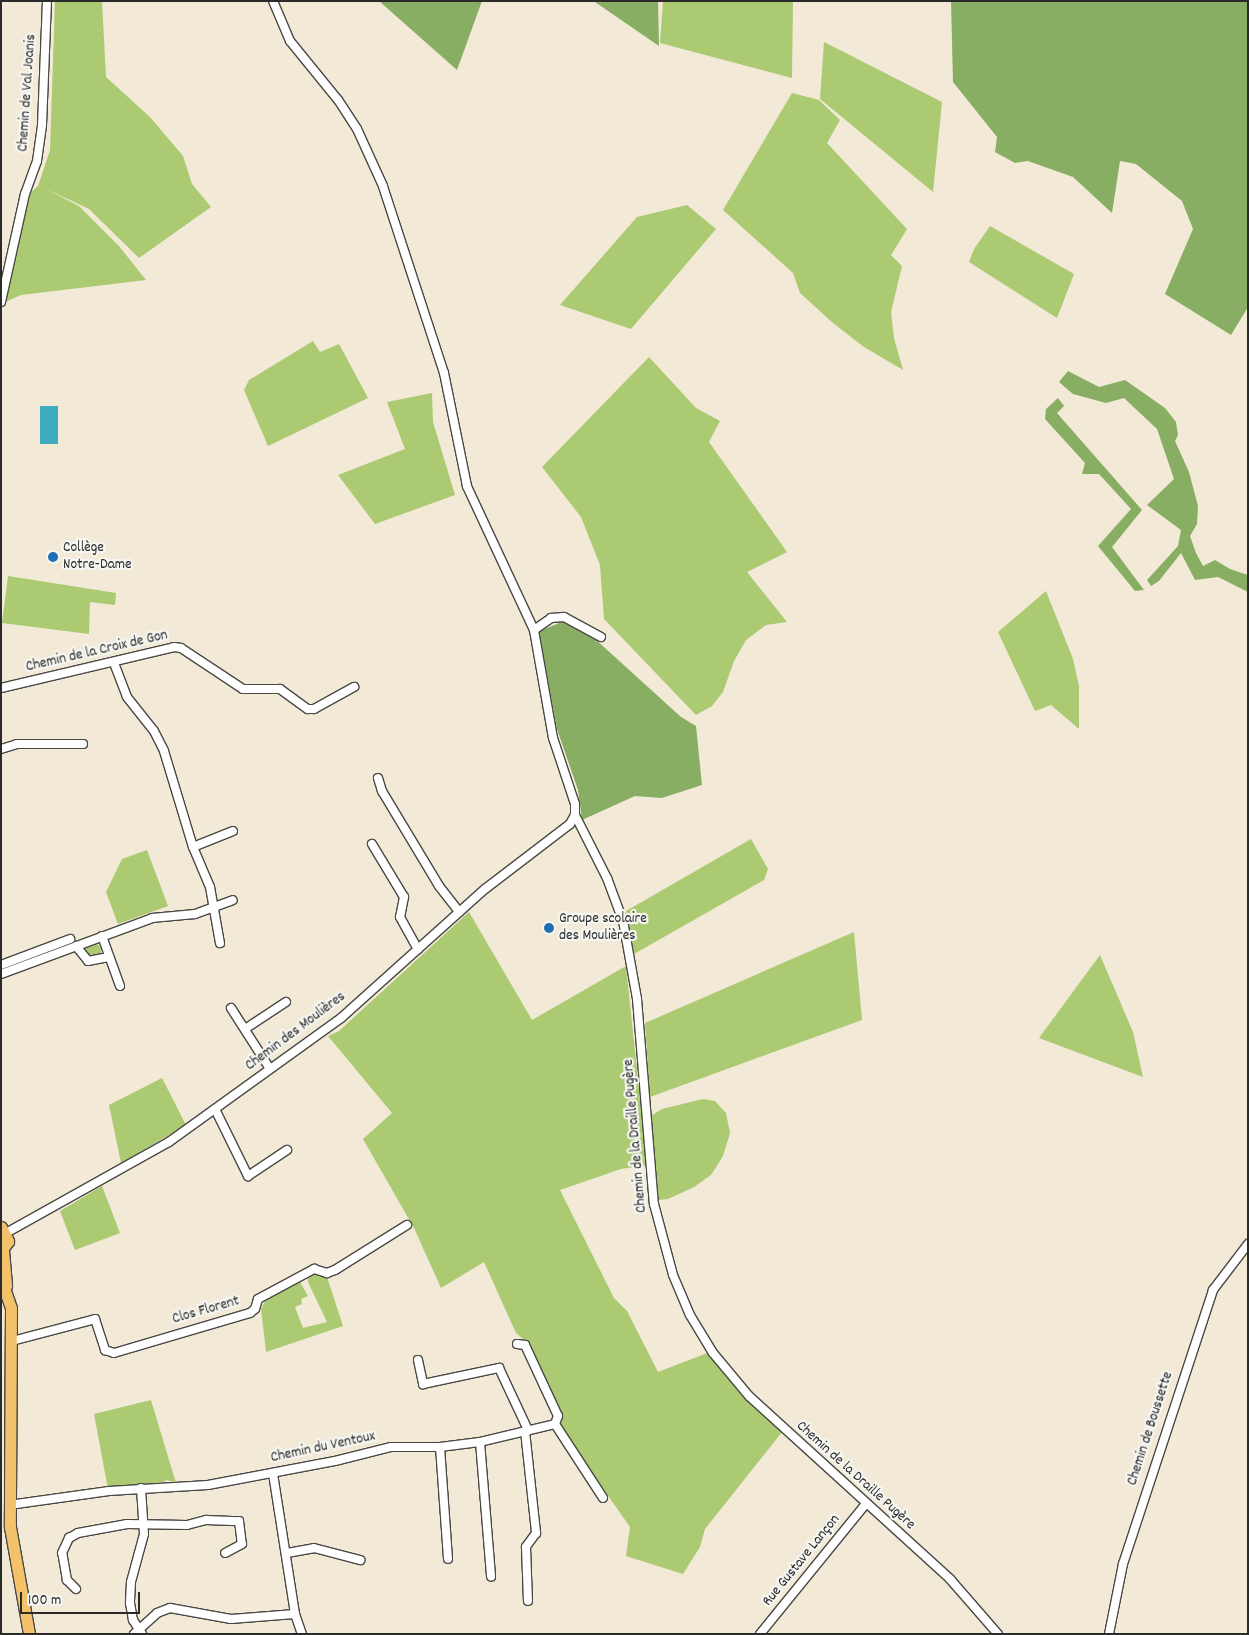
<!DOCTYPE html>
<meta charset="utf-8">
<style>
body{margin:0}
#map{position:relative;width:1249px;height:1635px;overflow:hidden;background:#f2e9d7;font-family:Dekko,sans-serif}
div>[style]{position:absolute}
.green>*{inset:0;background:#abca71}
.round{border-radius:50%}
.forest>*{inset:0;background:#88ae63}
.water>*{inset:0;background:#3facbe;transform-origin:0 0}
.roads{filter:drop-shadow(1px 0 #494845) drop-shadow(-1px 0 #494845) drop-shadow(0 1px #494845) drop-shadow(0 -1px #494845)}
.street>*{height:8px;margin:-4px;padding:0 4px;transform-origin:4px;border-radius:4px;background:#fff}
.primary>*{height:11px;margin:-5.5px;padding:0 5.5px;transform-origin:5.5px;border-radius:5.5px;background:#f3c26a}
.dots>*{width:14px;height:14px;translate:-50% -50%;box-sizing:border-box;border:2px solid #f6f6f2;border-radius:50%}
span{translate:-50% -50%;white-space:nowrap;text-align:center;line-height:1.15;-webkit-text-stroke:4.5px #f6f6f2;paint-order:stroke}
.street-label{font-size:15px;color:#2b2b2b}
.poi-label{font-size:15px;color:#2b2b2b}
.left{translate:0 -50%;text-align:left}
.frame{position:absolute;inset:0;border:2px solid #2b2b2b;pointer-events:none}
.scale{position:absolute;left:20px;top:1592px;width:120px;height:22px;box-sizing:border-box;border:2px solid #2b2b2b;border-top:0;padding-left:6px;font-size:15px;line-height:18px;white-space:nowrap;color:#2b2b2b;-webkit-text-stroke:4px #f6f6f2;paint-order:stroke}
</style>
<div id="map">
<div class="green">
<i style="clip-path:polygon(55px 1px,102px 1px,106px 77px,150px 117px,183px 156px,192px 184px,211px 207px,139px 258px,89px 209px,44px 188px,79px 206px,119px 246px,146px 280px,21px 295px,3px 303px,29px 194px,38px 186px,50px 150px)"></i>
<i style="clip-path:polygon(663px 1px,793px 1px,792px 78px,660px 43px)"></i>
<i style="clip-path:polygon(824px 42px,942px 102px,933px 192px,820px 99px)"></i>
<i style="clip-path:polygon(792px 93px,819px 100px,840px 120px,827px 143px,907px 229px,891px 255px,902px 266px,891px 312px,894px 338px,903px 370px,864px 347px,833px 323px,800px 293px,793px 273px,723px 210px)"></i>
<i style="clip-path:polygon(687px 205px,716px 229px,631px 329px,560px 305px,637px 217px)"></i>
<i style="clip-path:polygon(990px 226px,1074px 274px,1057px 318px,969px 262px,974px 249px)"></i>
<i style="clip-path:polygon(313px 341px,320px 352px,339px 344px,368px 398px,268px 446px,244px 390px,249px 380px)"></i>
<i style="clip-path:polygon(649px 357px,696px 408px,720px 421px,709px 442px,787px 552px,747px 572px,787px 622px,766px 625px,746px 640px,734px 661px,723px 692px,712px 706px,696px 715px,604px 619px,600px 565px,581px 517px,542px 467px)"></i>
<i style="clip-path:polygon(432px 393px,433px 422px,455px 495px,375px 524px,338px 475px,405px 449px,387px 402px)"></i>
<i style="clip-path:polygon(8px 576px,116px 593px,115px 605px,90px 602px,89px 634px,2px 623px)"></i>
<i style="clip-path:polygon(1046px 591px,1073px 659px,1079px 686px,1079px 729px,1051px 705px,1035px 711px,998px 632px)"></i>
<i style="clip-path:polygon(751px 839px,768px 869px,764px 880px,634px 954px,626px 911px)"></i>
<i style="clip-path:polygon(147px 850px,168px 906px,118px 924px,106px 892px,122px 859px)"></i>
<i style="clip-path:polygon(469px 912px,532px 1020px,626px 966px,647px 1165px,621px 1169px,560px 1190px,614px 1298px,627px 1311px,658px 1372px,710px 1352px,752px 1405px,782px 1432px,705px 1529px,700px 1547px,683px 1574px,626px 1556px,630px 1527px,560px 1427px,561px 1417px,527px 1342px,516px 1333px,484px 1262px,441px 1288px,414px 1228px,363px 1139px,392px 1113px,328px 1036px,339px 1031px)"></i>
<i style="clip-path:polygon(854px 932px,862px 1020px,650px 1097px,645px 1023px)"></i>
<i class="round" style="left:85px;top:943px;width:16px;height:16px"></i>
<i style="clip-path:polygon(1100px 955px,1133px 1032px,1143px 1077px,1039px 1038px)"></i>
<i style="clip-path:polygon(162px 1078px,186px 1125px,121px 1163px,109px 1105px)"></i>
<i style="clip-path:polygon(703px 1099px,715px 1101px,726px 1113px,730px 1133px,723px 1156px,711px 1175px,694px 1187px,668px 1199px,658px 1200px,649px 1117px,662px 1109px)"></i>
<i style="clip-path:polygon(102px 1186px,120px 1233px,75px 1250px,60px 1211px)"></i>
<i style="clip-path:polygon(315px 1273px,327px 1277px,343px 1326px,266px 1352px,261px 1309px,265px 1301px,300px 1282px,308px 1296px,301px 1299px,302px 1304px,295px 1307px,303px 1328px,327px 1322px,308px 1282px,308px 1277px)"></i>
<i style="clip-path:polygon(151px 1400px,176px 1483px,167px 1480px,155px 1485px,108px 1489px,94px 1414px)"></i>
</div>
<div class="forest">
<i style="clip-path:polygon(379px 1px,482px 1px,457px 70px)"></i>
<i style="clip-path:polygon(589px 1px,658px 1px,659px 46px,595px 2px)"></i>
<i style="clip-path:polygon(951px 1px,1248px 1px,1248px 307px,1231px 335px,1165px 294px,1193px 229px,1182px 201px,1136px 164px,1120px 161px,1112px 213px,1073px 177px,1028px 161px,1015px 163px,995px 152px,997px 137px,953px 82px)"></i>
<i style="clip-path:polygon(1068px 371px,1099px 387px,1125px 380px,1165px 408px,1176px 422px,1178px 435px,1175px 441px,1189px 472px,1198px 506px,1197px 524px,1190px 536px,1196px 553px,1203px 566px,1215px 560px,1230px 569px,1248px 575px,1248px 592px,1218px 577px,1195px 580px,1181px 553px,1159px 581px,1151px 586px,1147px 580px,1178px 546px,1181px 530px,1147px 505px,1174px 479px,1157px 429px,1124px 398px,1106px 403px,1073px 394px,1059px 382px)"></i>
<i style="clip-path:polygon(1058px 398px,1064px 406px,1057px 413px,1142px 510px,1112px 547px,1144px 590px,1135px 591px,1098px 546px,1131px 509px,1099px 474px,1082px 474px,1085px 463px,1045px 419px,1046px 409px)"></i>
<i style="clip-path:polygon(562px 622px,594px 638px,681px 717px,696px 726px,702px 785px,662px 798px,635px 796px,582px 820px,578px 790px,557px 729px,539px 631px)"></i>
</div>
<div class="water">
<i style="left:40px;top:406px;width:18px;height:38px"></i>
</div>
<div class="roads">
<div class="street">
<i style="left:1px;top:302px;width:111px;rotate:-77.5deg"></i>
<i style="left:25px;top:194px;width:35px;rotate:-70deg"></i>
<i style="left:37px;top:161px;width:36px;rotate:-82deg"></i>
<i style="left:42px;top:125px;width:124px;rotate:-87.7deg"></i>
<i style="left:534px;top:630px;width:21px;rotate:-35deg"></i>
<i style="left:551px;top:618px;width:13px;rotate:-4deg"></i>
<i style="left:564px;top:617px;width:42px;rotate:28.4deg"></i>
<i style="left:114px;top:663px;width:36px;rotate:69deg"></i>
<i style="left:127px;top:697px;width:43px;rotate:51.5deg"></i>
<i style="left:154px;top:731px;width:22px;rotate:63deg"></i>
<i style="left:164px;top:751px;width:100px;rotate:73.2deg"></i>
<i style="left:193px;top:847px;width:43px;rotate:67deg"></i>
<i style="left:210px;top:887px;width:57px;rotate:79.9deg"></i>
<i style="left:1px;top:688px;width:178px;rotate:-13.3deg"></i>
<i style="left:174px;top:647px;width:7px;rotate:8deg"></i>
<i style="left:181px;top:648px;width:74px;rotate:33.5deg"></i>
<i style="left:243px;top:689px;width:37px"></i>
<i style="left:280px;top:689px;width:34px;rotate:36deg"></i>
<i style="left:308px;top:709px;width:6px"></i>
<i style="left:314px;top:709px;width:46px;rotate:-28.8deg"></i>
<i style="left:1px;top:749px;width:17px;rotate:-17deg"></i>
<i style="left:17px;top:744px;width:66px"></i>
<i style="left:378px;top:778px;width:14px;rotate:73deg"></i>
<i style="left:382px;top:791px;width:111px;rotate:59deg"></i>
<i style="left:439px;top:886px;width:33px;rotate:52deg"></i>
<i style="left:575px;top:815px;width:71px;rotate:63.1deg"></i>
<i style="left:607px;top:878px;width:46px;rotate:69.6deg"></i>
<i style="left:623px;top:921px;width:79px;rotate:79.8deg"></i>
<i style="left:637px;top:999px;width:206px;rotate:85.3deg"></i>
<i style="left:654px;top:1204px;width:73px;rotate:75deg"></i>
<i style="left:673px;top:1275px;width:43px;rotate:67deg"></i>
<i style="left:690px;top:1315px;width:44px;rotate:58.8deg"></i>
<i style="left:713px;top:1353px;width:56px;rotate:50.1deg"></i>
<i style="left:749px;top:1396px;width:272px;rotate:42.3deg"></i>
<i style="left:950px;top:1579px;width:73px;rotate:48.9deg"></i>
<i style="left:372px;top:844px;width:62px;rotate:58.9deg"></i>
<i style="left:404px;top:897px;width:20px;rotate:101deg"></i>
<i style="left:400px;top:917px;width:37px;rotate:61deg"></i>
<i style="left:193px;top:847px;width:43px;rotate:-21.8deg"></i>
<i style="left:102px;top:936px;width:53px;rotate:70.2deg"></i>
<i style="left:76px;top:946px;width:19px;rotate:51deg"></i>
<i style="left:88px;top:961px;width:21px;rotate:-11deg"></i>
<i style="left:1px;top:965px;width:74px;rotate:-20.6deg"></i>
<i style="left:1px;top:974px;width:161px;rotate:-20.3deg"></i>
<i style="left:152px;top:918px;width:43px;rotate:-5.3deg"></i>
<i style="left:195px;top:914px;width:40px;rotate:-20.2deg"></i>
<i style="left:231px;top:1008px;width:72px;rotate:57.4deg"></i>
<i style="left:245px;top:1029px;width:49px;rotate:-33.4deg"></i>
<i style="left:215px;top:1109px;width:75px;rotate:63.8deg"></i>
<i style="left:248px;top:1176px;width:47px;rotate:-33.7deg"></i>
<i style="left:6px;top:1233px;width:187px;rotate:-29.2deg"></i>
<i style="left:169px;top:1142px;width:212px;rotate:-35.8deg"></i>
<i style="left:341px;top:1018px;width:193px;rotate:-41.9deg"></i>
<i style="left:485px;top:889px;width:107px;rotate:-37.4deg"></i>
<i style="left:570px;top:824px;width:10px;rotate:-61deg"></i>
<i style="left:575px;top:815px;width:11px;rotate:-90deg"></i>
<i style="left:575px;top:804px;width:70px;rotate:-108.4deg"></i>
<i style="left:553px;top:738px;width:110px;rotate:-100deg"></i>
<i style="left:534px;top:630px;width:159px;rotate:-115deg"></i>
<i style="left:467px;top:486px;width:115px;rotate:-101.5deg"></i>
<i style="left:444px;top:373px;width:197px;rotate:-108.1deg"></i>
<i style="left:383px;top:186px;width:63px;rotate:-114.5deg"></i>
<i style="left:357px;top:129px;width:35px;rotate:-123deg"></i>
<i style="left:338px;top:100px;width:76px;rotate:-129.1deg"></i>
<i style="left:290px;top:41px;width:43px;rotate:-113deg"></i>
<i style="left:12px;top:1341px;width:86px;rotate:-14.8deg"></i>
<i style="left:95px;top:1319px;width:33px;rotate:72deg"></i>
<i style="left:105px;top:1350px;width:9px;rotate:18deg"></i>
<i style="left:114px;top:1353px;width:142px;rotate:-16.4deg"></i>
<i style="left:250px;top:1313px;width:6px;rotate:-39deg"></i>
<i style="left:255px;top:1309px;width:10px;rotate:-73deg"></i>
<i style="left:258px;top:1299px;width:64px;rotate:-28.2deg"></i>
<i style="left:314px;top:1269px;width:14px;rotate:17deg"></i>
<i style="left:327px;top:1273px;width:9px;rotate:-21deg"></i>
<i style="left:335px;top:1270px;width:85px;rotate:-32deg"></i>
<i style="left:517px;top:1344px;width:8px;rotate:7deg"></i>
<i style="left:525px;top:1345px;width:45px;rotate:65.1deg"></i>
<i style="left:544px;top:1386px;width:33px;rotate:65deg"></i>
<i style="left:558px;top:1416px;width:9px;rotate:111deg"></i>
<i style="left:418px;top:1360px;width:25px;rotate:78deg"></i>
<i style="left:423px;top:1384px;width:78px;rotate:-11.9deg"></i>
<i style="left:499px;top:1368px;width:68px;rotate:64.9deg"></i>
<i style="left:555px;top:1424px;width:88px;rotate:57deg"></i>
<i style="left:525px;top:1431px;width:103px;rotate:83.8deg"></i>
<i style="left:536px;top:1533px;width:17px;rotate:126deg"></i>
<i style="left:526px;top:1547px;width:54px;rotate:87.9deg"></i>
<i style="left:480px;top:1442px;width:135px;rotate:85.3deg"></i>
<i style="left:440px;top:1447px;width:112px;rotate:85.9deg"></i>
<i style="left:141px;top:1488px;width:46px;rotate:86.3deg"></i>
<i style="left:144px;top:1534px;width:50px;rotate:105.2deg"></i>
<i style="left:131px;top:1582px;width:21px;rotate:93deg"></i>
<i style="left:130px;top:1603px;width:17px;rotate:80deg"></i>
<i style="left:133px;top:1620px;width:17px;rotate:57deg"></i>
<i style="left:9px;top:1505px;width:101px;rotate:-8deg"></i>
<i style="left:109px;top:1491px;width:99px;rotate:-3.5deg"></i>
<i style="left:208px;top:1485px;width:129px;rotate:-10.7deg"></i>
<i style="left:335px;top:1461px;width:58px;rotate:-14deg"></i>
<i style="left:391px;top:1447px;width:49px"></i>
<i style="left:440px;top:1447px;width:40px;rotate:-7.1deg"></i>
<i style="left:480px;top:1442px;width:77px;rotate:-13.5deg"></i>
<i style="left:287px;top:1553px;width:27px;rotate:-10deg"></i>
<i style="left:314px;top:1548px;width:48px;rotate:14.6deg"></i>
<i style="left:76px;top:1589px;width:13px;rotate:-135deg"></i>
<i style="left:67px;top:1580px;width:27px;rotate:-100deg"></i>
<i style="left:62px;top:1553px;width:17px;rotate:-65deg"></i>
<i style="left:69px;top:1538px;width:10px;rotate:-29deg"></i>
<i style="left:78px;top:1533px;width:50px;rotate:-10.4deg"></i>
<i style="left:127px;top:1524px;width:60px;rotate:1deg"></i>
<i style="left:187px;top:1525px;width:20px;rotate:-15deg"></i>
<i style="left:206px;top:1520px;width:33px;rotate:2deg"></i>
<i style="left:239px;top:1521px;width:23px;rotate:83deg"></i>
<i style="left:242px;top:1544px;width:19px;rotate:152deg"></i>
<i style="left:295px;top:1614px;width:21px;rotate:71deg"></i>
<i style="left:134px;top:1634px;width:31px;rotate:-42deg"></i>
<i style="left:157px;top:1613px;width:14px;rotate:-21deg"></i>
<i style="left:170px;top:1608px;width:62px;rotate:10.2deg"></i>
<i style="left:231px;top:1619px;width:64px;rotate:-4.5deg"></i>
<i style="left:295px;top:1614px;width:143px;rotate:-98.9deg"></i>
<i style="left:760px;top:1634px;width:166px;rotate:-50.9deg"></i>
<i style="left:1109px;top:1634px;width:71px;rotate:-78.7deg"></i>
<i style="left:1123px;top:1564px;width:288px;rotate:-71.8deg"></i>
<i style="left:1213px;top:1290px;width:58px;rotate:-52.7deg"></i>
</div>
<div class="primary">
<i style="left:1px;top:1227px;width:16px;rotate:63deg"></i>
<i style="left:8px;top:1241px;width:12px;rotate:125deg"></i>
<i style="left:3px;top:1250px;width:36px;rotate:85deg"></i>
<i style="left:1px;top:1279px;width:31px;rotate:71deg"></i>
<i style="left:11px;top:1308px;width:219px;rotate:90.3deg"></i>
<i style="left:10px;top:1527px;width:109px;rotate:79.9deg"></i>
</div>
</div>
<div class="dots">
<i style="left:53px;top:557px;background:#1f6fb2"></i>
<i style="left:549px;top:928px;background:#1f6fb2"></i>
</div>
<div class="street-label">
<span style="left:28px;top:93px;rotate:-86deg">Chemin de Val Joanis</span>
<span style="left:97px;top:652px;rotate:-13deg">Chemin de la Croix de Gon</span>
<span style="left:296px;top:1032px;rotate:-37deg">Chemin des Moulières</span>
<span style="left:636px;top:1136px;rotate:-95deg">Chemin de la Draille Pugère</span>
<span style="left:206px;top:1311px;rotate:-16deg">Clos Florent</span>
<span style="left:1151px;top:1429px;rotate:-72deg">Chemin de Boussette</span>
<span style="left:323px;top:1448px;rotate:-12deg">Chemin du Ventoux</span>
<span style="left:855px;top:1476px;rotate:42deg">Chemin de la Draille Pugère</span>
<span style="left:802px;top:1561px;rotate:-51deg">Rue Gustave Lançon</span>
</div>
<div class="poi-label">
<span class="left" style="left:63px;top:557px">Collège<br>Notre-Dame</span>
<span class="left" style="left:559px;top:928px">Groupe scolaire<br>des Moulières</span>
</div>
<div class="frame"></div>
<div class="scale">100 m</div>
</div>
